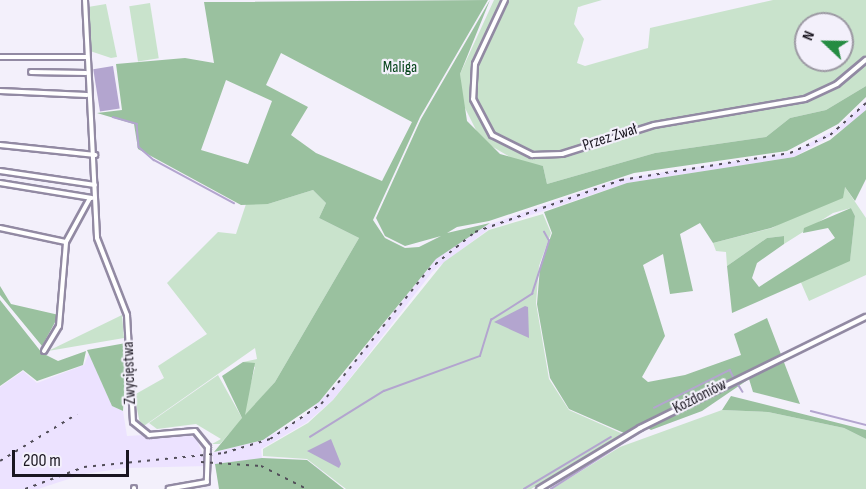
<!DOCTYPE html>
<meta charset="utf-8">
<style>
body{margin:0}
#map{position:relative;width:866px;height:489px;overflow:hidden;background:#f3f0fb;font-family:"Sofia Sans Condensed",sans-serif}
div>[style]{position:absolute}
.built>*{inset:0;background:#ece2ff}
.green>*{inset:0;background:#c9e3cc;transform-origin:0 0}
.forest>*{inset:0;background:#9ac19f}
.water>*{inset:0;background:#b3a5cf;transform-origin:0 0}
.stream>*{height:1.5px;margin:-0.75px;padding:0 0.75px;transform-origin:0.75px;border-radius:0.75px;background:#b3a5cf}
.roads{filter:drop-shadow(2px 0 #928aa3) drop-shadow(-2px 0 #928aa3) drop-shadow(0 2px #928aa3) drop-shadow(0 -2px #928aa3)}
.minor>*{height:4px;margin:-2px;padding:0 2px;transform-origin:2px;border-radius:2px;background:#fff}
.rail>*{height:1.5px;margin-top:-0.75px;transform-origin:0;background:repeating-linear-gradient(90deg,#524e59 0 3px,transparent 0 9px)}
span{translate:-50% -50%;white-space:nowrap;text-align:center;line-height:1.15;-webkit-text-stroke:4.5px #f3f0fb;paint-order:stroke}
.park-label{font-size:16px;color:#044319}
.street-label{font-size:16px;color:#1a1620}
.north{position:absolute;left:794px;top:12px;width:60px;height:60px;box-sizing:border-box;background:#f3f0fb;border:2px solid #9c99a3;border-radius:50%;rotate:292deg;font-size:16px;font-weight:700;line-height:24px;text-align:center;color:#1a1620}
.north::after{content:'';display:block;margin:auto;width:21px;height:27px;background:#258c42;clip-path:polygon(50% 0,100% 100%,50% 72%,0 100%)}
.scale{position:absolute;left:12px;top:450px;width:117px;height:27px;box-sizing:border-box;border:3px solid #1a1620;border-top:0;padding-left:8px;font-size:18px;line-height:21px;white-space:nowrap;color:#1a1620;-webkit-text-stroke:4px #f3f0fb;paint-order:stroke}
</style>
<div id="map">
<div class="built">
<i style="clip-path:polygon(866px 101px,866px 110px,850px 125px,794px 157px,627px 183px,489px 229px,433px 271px,333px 400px,306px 423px,261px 449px,262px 458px,306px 461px,324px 471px,214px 464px,212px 453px,263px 440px,304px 416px,334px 387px,436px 259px,479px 228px,619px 179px,793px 152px,836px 129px)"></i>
<i style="clip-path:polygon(89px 353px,112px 406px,123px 411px,127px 436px,179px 433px,196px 438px,208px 466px,125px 468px,84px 474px,38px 489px,0 489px,0 387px,23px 371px,37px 383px,84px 365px)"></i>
</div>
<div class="green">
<i style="clip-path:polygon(evenodd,494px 0,602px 0,578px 7px,574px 24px,584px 39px,577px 63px,585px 66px,648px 48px,650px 28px,773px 0,866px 0,866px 86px,826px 110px,790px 118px,766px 137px,655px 153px,547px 184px,543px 166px,520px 163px,481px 140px,461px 100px,460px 74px,494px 0,806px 24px,842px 24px,842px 60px,806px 60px,806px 24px)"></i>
<i style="left:150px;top:3px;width:56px;height:21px;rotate:81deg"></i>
<i style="clip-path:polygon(106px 4px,117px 57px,111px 58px,90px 51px,88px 7px)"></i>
<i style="clip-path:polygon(845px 187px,866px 218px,866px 275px,809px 301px,799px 278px,850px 260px,855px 216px,851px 208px,833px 213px,784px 244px,784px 236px,767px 238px,727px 266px,726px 252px,716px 251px,713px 243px,772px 228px)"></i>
<i style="clip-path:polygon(313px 190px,326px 203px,319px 218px,359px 238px,275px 382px,220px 444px,212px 444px,221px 439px,196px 424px,157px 429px,149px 423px,218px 375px,242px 418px,255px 367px,243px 362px,257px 359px,255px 348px,141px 428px,134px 395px,164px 378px,158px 366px,207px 334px,167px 283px,218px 232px,236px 234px,247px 201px,268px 204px)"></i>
<i style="clip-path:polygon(543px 214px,551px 233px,539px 266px,536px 303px,549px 379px,569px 410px,623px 434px,531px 489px,346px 489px,307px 459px,263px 456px,263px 449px,308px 423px,333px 400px,444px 262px,489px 230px)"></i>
<i style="clip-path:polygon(122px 315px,124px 338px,48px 351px)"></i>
<i style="clip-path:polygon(722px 410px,768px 412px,844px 428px,866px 439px,866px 489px,552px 489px,620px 447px)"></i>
</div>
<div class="forest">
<i style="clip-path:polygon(evenodd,488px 0,420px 117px,373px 220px,385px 238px,405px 248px,419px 247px,441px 236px,405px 246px,385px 236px,376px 218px,421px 119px,490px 0,460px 74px,467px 121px,500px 154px,543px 166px,547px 184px,655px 153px,766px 137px,790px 118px,826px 110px,866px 86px,866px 97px,838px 124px,787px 151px,634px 173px,489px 221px,457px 227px,447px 233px,490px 223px,436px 259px,319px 402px,263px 440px,214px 452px,242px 418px,222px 376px,243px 362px,255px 363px,245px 415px,275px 382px,359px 238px,319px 218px,326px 203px,313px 190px,268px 204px,241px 205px,138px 149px,134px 124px,97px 113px,122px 110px,116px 64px,185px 58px,214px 63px,204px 2px,488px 0,281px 53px,412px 122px,382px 181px,316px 153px,291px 135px,308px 107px,266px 85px,281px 53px,488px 0,226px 80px,272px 101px,248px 164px,201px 150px,226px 80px)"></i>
<i style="clip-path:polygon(866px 110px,866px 179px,855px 201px,845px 187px,843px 198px,771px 228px,713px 243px,700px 223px,680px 234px,693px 291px,670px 294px,663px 254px,643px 265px,665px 336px,642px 377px,648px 382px,685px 375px,741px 355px,734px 334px,767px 318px,800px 404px,753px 392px,749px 379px,702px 411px,651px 430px,641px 424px,624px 433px,569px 409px,550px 378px,537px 304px,540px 267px,552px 233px,544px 212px,627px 183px,794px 157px,830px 140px)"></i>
<i style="clip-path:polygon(851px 208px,855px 216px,850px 261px,732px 313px,727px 266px,767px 238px,784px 236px,784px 244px,757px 263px,752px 278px,759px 287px,835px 238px,828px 228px,803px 233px,804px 228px)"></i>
<i style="clip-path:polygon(0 286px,11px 304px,59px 315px,42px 346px,0 295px)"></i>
<i style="clip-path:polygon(0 300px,42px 353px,58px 361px,86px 351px,83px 365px,37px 381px,23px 370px,0 386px)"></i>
<i style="clip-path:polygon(126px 343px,124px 396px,123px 411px,112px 406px,87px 350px)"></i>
<i style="clip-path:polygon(731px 396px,866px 430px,866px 439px,844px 428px,768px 412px,722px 410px)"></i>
<i style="clip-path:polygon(262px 458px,307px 460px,344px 489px,219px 489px,215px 464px)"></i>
</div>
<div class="water">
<i style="left:113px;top:66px;width:43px;height:20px;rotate:81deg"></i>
<i style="clip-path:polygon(528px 307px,529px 338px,494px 322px,525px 306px)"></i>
<i style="clip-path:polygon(331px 439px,341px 464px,339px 468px,307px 451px)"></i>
</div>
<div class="stream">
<i style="left:113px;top:117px;width:25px;rotate:16deg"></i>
<i style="left:137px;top:124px;width:23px;rotate:85deg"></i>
<i style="left:139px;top:147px;width:20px;rotate:41deg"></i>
<i style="left:154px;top:160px;width:91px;rotate:28.3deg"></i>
<i style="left:654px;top:408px;width:85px;rotate:-26.6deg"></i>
<i style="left:730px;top:370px;width:9px;rotate:63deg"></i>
<i style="left:685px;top:408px;width:58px;rotate:-24.4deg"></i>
<i style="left:738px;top:384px;width:9px;rotate:58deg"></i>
<i style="left:811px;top:411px;width:57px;rotate:14.3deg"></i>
<i style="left:310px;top:437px;width:87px;rotate:-31.9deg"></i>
<i style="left:384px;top:391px;width:102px;rotate:-20deg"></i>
<i style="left:480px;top:356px;width:38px;rotate:-73deg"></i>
<i style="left:491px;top:320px;width:49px;rotate:-32.4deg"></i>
<i style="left:532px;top:294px;width:56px;rotate:-72.2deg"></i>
<i style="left:549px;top:241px;width:10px;rotate:-119deg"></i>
<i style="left:524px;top:489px;width:101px;rotate:-30.9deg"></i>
<i style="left:551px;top:489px;width:125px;rotate:-32.5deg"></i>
</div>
<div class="roads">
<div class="minor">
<i style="left:85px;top:0;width:238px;rotate:87.1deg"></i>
<i style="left:97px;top:238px;width:83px;rotate:68.7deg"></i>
<i style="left:127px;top:315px;width:107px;rotate:86.8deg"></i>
<i style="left:133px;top:422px;width:21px;rotate:39deg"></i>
<i style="left:149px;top:435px;width:46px;rotate:-5deg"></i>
<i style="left:195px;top:431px;width:21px;rotate:51deg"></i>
<i style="left:208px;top:447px;width:35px;rotate:92deg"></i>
<i style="left:207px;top:482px;width:39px;rotate:170deg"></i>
<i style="left:505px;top:0;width:71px;rotate:115.1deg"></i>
<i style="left:475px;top:64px;width:35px;rotate:93deg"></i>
<i style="left:473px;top:99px;width:41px;rotate:62.2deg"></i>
<i style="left:492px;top:135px;width:45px;rotate:26.6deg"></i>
<i style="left:532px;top:155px;width:30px;rotate:-2deg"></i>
<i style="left:562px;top:154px;width:96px;rotate:-17.5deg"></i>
<i style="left:654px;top:125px;width:153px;rotate:-9.8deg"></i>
<i style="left:805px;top:99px;width:35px;rotate:-25deg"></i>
<i style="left:837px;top:84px;width:38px;rotate:-40deg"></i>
<i style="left:0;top:57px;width:87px"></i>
<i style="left:31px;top:72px;width:55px;rotate:1deg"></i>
<i style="left:0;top:91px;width:87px;rotate:2.6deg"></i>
<i style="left:0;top:145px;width:96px;rotate:6deg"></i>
<i style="left:0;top:171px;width:96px;rotate:8.4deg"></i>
<i style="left:0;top:183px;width:93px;rotate:9.3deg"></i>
<i style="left:0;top:228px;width:67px;rotate:12deg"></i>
<i style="left:66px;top:242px;width:50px;rotate:-61.4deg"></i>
<i style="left:44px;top:351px;width:29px;rotate:-59deg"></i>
<i style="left:59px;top:326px;width:84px;rotate:-85.2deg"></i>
<i style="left:134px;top:489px;width:1px;rotate:-90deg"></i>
<i style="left:539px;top:489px;width:118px;rotate:-31.1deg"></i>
<i style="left:640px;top:428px;width:252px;rotate:-26.2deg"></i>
</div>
</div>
<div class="rail">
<i style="left:0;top:461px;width:90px;rotate:-31.4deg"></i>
<i style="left:201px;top:462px;width:60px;rotate:3.8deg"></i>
<i style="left:261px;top:466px;width:51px;rotate:26.6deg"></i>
<i style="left:25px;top:489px;width:63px;rotate:-20.4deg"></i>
<i style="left:84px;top:467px;width:141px;rotate:-5.7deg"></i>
<i style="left:224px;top:453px;width:48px;rotate:-16.9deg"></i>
<i style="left:270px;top:439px;width:62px;rotate:-34.5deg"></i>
<i style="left:321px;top:404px;width:171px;rotate:-51.4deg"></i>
<i style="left:428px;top:270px;width:60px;rotate:-39deg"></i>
<i style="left:475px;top:232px;width:155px;rotate:-19.6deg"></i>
<i style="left:621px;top:180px;width:171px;rotate:-9.1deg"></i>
<i style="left:790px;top:153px;width:44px;rotate:-24.2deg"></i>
<i style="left:830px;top:135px;width:48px;rotate:-41.6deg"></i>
</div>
<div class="park-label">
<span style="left:400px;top:68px">Maliga</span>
</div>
<div class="street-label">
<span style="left:610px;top:138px;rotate:-18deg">Przez Zwał</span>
<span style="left:130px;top:373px;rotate:-92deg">Zwycięstwa</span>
<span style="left:700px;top:397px;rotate:-27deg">Kożdoniów</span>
</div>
<div class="north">N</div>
<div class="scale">200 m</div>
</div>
